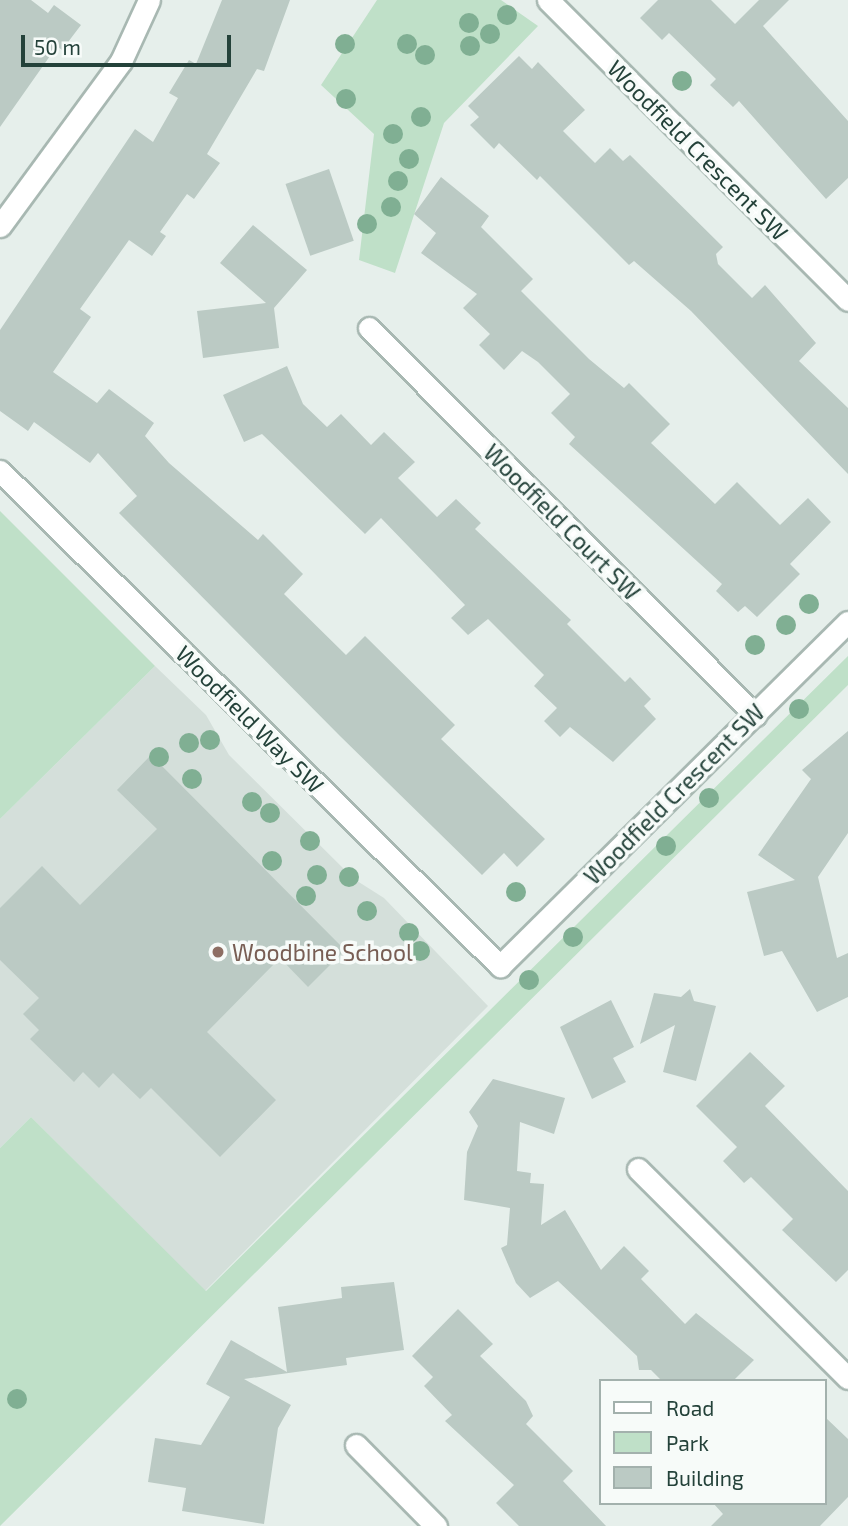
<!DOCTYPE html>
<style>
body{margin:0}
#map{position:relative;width:848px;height:1526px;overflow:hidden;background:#e6efeb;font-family:"Exo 2",sans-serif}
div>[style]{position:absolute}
.built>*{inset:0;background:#d4dfda}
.green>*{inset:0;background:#bfe0c8}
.building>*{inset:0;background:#bbcac4;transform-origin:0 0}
.roads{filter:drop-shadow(2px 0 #a8b8b2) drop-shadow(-2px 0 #a8b8b2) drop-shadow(0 2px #a8b8b2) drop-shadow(0 -2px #a8b8b2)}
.minor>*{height:21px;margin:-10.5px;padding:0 10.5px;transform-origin:10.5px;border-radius:10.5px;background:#fff}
.trees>*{width:20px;height:20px;margin:-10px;border-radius:50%;background:#80af93}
.dots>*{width:19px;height:19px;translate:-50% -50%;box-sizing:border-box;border:4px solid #f7fbf9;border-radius:50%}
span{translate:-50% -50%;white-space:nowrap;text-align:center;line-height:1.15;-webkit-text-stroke:7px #f7fbf9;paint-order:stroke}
.street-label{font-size:23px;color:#24423a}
.education-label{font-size:23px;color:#785e54}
.left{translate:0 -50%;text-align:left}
.legend{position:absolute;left:599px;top:1379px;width:228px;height:126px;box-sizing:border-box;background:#f7fbf9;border:2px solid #a3b1ad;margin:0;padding:9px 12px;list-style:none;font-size:21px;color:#24423a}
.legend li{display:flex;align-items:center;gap:14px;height:35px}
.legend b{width:35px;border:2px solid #a3b1ad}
.scale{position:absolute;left:21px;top:35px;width:210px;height:32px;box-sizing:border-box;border:4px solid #24423a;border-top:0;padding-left:9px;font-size:21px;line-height:24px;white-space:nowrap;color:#24423a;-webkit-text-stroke:5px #f7fbf9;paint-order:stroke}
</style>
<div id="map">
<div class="built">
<i style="clip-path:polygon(155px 666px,206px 715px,229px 755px,354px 879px,384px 898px,488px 1006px,205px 1291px,31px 1117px,0 1148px,0 819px)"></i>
</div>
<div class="green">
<i style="clip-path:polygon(377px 0,501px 0,538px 26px,444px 123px,395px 273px,359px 260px,374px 134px,321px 85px)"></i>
<i style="clip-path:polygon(0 511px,155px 666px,0 819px)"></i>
<i style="clip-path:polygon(848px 656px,848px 685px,0 1526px,0 1148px,31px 1117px,206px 1291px)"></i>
</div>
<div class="building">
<i style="clip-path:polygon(0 0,31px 0,48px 13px,54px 5px,81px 25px,62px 50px,57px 46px,0 127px)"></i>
<i style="clip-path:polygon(222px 0,290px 0,264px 71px,257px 69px,207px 154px,220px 163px,194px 199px,187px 194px,160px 232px,166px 236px,152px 256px,129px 240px,80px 309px,91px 317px,53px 372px,97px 403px,109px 389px,154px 423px,145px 436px,169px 463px,258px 540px,263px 534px,303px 574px,284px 594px,346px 655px,365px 636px,455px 725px,441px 739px,545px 839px,517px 867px,504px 853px,482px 875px,340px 736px,119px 513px,137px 496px,98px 453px,90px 463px,34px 422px,28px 431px,0 411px,0 330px,135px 129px,153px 142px,178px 98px,169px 93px,189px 60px,196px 64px)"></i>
<i style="clip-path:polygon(658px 0,711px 0,735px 24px,759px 0,789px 0,763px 26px,848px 121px,848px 178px,826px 199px,739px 101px,733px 107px,710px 85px,716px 79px,669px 33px,662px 40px,640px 18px)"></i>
<i style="clip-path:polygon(519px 56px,532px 69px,538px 62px,585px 110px,563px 131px,595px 163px,610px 148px,623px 161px,630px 155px,723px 247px,716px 254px,718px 264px,752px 298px,765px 285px,816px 343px,799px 361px,848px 408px,848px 474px,691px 311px,634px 261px,629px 265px,540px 176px,537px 180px,499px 143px,494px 149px,470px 125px,479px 117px,468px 106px)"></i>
<i style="left:329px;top:169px;width:76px;height:46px;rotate:71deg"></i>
<i style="clip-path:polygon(441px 177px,489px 216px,481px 227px,533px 279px,521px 291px,589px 359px,624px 388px,629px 383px,670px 424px,651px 443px,715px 504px,737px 482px,780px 525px,808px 498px,831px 522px,790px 564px,800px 574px,757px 617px,745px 606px,738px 612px,716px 591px,722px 584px,569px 444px,575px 437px,551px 413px,570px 394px,538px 362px,522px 351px,504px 370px,479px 345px,490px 334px,463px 308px,477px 294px,421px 253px,436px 233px,414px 214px)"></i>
<i style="clip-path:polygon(253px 225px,307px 270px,274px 308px,279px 348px,203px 358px,197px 311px,266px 303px,220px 263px)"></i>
<i style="clip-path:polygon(287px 366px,303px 404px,327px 427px,341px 414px,371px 445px,384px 432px,415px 462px,398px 478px,437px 517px,456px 499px,481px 523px,475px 529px,571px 620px,567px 624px,625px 682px,630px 677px,651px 699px,644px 706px,656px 719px,613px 762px,570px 727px,560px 737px,544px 721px,557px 708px,534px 686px,544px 675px,488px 619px,468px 635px,451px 618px,465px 605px,381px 518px,365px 534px,262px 434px,244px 442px,223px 395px)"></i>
<i style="clip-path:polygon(848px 731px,848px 833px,818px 877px,837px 958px,848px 953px,848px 997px,817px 1012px,782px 951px,764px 956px,747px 892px,795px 880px,758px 855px,811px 779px,802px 770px)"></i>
<i style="clip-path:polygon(151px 755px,345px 950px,308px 987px,280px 958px,207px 1032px,276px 1100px,220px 1157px,151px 1088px,140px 1099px,113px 1073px,99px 1088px,83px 1072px,74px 1082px,30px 1039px,39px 1030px,23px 1014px,39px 998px,0 960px,0 908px,42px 866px,80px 905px,157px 829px,117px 790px)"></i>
<i style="clip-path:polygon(690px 989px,694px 1001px,716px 1006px,696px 1081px,663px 1072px,675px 1025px,640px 1044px,654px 993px,681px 997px)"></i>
<i style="clip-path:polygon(611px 1000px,634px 1047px,613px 1058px,626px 1082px,592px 1099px,560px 1027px)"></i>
<i style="clip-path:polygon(750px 1052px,785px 1086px,765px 1106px,848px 1191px,848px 1270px,836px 1282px,782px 1230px,793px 1219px,751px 1177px,744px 1183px,723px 1161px,737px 1147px,696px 1106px)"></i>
<i style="clip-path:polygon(493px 1079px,565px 1098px,554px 1134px,520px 1122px,517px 1171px,531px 1173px,530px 1183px,544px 1184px,541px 1225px,565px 1210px,601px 1270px,624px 1246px,649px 1271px,641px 1279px,685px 1324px,696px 1313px,754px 1360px,733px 1381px,662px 1381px,651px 1370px,639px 1370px,637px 1356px,558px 1281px,530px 1298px,516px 1283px,501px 1248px,507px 1245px,510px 1208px,464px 1200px,467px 1152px,478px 1126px,469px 1112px)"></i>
<i style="clip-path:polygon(394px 1282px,404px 1350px,346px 1358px,347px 1365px,244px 1379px,291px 1405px,278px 1428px,264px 1524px,182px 1511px,186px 1488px,148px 1482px,155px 1438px,201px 1445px,230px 1397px,206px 1384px,231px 1340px,287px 1372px,278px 1307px,342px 1298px,341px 1287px)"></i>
<i style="clip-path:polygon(458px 1309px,493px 1344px,480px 1356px,526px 1401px,533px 1416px,526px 1424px,573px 1471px,563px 1481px,606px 1526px,519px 1526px,496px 1503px,514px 1485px,445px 1421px,452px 1415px,424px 1386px,433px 1377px,412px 1356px)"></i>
<i style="clip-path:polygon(825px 1417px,848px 1439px,848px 1497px,820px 1526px,711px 1526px,723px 1514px,713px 1503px,825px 1503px)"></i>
</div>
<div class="roads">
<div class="minor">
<i style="left:548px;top:0;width:424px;rotate:45deg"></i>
<i style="left:0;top:226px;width:205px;rotate:-53.7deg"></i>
<i style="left:121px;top:61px;width:67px;rotate:-65.3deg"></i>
<i style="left:369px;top:328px;width:547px;rotate:45.07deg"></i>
<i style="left:0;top:471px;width:704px;rotate:44.71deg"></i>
<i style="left:500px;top:966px;width:489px;rotate:-44.7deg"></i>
<i style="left:638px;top:1169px;width:296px;rotate:44.9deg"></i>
<i style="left:356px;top:1445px;width:114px;rotate:45.4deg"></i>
</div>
</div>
<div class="trees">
<i style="left:507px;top:15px"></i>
<i style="left:469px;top:23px"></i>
<i style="left:490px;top:34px"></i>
<i style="left:345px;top:44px"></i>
<i style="left:407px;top:44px"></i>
<i style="left:470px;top:46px"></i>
<i style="left:425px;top:55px"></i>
<i style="left:682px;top:81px"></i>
<i style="left:346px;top:99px"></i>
<i style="left:421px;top:117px"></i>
<i style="left:393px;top:134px"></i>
<i style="left:409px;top:159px"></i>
<i style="left:398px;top:181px"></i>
<i style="left:391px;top:207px"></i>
<i style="left:367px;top:224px"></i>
<i style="left:809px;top:604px"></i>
<i style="left:786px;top:625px"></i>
<i style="left:755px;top:645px"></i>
<i style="left:799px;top:709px"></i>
<i style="left:210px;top:740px"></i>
<i style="left:189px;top:743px"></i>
<i style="left:159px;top:757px"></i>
<i style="left:192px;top:779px"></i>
<i style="left:709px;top:798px"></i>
<i style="left:252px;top:802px"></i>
<i style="left:270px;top:813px"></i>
<i style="left:310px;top:841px"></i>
<i style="left:666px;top:846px"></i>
<i style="left:272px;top:861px"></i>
<i style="left:317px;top:875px"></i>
<i style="left:349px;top:877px"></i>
<i style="left:516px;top:892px"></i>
<i style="left:306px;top:896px"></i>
<i style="left:367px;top:911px"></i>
<i style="left:409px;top:933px"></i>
<i style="left:573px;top:937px"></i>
<i style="left:420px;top:951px"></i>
<i style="left:529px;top:980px"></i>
<i style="left:17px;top:1399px"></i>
</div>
<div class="dots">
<i style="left:218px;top:952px;background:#8d6e63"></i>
</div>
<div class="street-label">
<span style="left:698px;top:150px;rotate:45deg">Woodfield Crescent SW</span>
<span style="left:562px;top:522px;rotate:45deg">Woodfield Court SW</span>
<span style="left:250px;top:719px;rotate:45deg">Woodfield Way SW</span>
<span style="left:674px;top:794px;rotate:-45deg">Woodfield Crescent SW</span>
</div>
<div class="education-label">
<span class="left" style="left:232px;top:952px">Woodbine School</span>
</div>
<ul class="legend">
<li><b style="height:9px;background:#fff"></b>Road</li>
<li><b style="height:19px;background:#bfe0c8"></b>Park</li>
<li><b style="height:19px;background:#bbcac4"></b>Building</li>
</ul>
<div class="scale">50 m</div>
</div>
